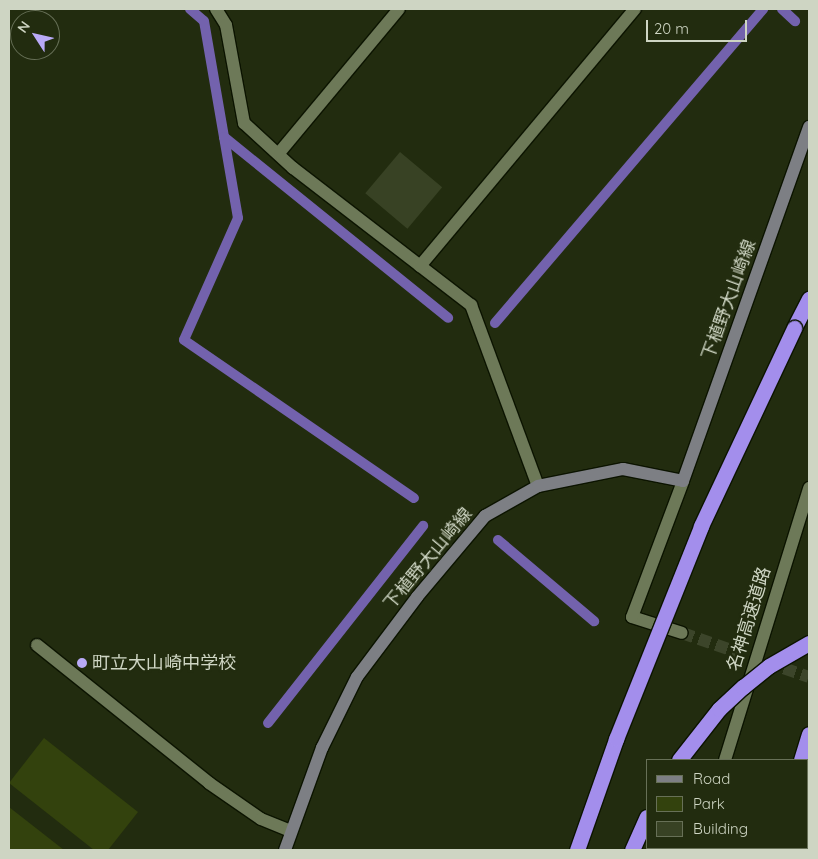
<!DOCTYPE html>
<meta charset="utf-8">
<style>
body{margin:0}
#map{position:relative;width:818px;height:859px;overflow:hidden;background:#222c0f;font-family:Quicksand,"Noto Sans JP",sans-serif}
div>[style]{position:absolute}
.green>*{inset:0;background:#33420d}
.stream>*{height:10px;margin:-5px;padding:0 5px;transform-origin:5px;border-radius:5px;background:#7362ad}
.building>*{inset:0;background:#384224;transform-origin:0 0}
.minor-tunnel>*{height:12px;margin-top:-6px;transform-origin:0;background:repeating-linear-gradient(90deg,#3c452a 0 12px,transparent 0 18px)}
.roads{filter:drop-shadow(1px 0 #0c1400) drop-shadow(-1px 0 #0c1400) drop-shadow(0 1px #0c1400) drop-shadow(0 -1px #0c1400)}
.service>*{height:12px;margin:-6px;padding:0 6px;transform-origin:6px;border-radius:6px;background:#6d7958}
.minor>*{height:12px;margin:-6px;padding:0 6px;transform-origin:6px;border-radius:6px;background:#6d7958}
.tertiary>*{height:12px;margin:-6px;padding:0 6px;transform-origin:6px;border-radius:6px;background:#6d7958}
.secondary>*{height:12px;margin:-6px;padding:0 6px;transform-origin:6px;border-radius:6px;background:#7d7f84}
.motorway>*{height:15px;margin:-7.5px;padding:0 7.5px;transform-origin:7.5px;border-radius:7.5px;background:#a38eec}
.bridges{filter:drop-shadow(1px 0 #0c1400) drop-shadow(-1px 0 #0c1400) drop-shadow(0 1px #0c1400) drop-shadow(0 -1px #0c1400)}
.motorway-bridge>*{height:15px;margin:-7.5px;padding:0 7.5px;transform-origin:7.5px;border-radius:7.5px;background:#a38eec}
.dots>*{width:14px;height:14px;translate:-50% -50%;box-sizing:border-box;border:2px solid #222c0f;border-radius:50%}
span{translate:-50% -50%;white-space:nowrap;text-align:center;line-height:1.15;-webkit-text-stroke:4.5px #222c0f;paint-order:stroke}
.street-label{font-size:18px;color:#ced5c3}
.poi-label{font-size:18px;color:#ced5c3}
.left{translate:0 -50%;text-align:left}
.frame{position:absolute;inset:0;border:10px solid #ced5c3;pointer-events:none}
.legend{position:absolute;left:646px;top:759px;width:162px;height:90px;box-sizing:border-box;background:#222c0f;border:1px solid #677057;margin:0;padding:6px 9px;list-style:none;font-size:15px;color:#ced5c3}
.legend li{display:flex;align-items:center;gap:10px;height:25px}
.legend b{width:25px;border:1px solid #677057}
.north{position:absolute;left:10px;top:10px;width:50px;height:50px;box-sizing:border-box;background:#222c0f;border:1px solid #677057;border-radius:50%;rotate:305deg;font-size:14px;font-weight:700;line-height:20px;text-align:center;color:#ced5c3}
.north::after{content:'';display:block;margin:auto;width:18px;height:22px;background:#b9aaf7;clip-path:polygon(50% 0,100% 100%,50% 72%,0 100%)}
.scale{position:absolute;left:646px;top:20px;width:101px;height:22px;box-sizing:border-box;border:2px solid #ced5c3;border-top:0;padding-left:6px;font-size:15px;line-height:18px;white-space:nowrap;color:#ced5c3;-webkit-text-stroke:4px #222c0f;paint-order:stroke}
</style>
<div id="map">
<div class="green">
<i style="clip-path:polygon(44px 738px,138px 812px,108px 850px,94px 850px,9px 783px)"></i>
<i style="clip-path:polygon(9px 807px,64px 850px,9px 850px)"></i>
</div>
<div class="stream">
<i style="left:190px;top:9px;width:18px;rotate:41deg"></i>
<i style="left:204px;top:21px;width:118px;rotate:80.2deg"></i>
<i style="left:224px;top:137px;width:288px;rotate:38.9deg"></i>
<i style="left:782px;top:9px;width:18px;rotate:43deg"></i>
<i style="left:224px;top:137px;width:82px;rotate:80.2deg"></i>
<i style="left:238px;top:218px;width:133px;rotate:113.9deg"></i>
<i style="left:184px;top:340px;width:279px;rotate:34.5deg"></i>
<i style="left:495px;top:323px;width:413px;rotate:-49.5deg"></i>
<i style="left:498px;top:540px;width:126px;rotate:40.2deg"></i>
<i style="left:268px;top:723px;width:251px;rotate:-51.8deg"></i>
</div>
<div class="building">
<i style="left:400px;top:152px;width:55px;height:54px;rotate:40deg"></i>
</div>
<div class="minor-tunnel">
<i style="left:682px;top:633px;width:134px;rotate:19.1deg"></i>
</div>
<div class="roads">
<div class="service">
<i style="left:37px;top:645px;width:221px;rotate:38.7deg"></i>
<i style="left:209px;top:783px;width:63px;rotate:34.7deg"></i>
<i style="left:261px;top:819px;width:31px;rotate:22deg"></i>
<i style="left:725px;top:760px;width:285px;rotate:-72.8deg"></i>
<i style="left:699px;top:850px;width:2px;rotate:-63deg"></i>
</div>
<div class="minor">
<i style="left:216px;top:9px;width:19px;rotate:58deg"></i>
<i style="left:226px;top:25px;width:100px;rotate:79.6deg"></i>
<i style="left:244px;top:123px;width:67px;rotate:42.6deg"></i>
<i style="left:293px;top:168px;width:225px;rotate:37.6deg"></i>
<i style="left:471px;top:305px;width:193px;rotate:69.7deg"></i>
<i style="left:279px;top:153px;width:187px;rotate:-50.2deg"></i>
<i style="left:420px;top:266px;width:335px;rotate:-50.1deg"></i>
<i style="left:632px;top:617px;width:52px;rotate:17.7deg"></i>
</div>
<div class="tertiary">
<i style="left:632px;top:617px;width:145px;rotate:-69.4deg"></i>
</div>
<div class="secondary">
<i style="left:285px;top:850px;width:109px;rotate:-70.1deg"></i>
<i style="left:322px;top:748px;width:79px;rotate:-63.8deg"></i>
<i style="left:357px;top:677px;width:100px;rotate:-53.1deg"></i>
<i style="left:417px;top:597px;width:106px;rotate:-50deg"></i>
<i style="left:485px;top:516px;width:61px;rotate:-29.5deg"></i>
<i style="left:538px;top:486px;width:87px;rotate:-11.3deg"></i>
<i style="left:623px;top:469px;width:61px;rotate:11.3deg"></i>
<i style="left:683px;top:481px;width:376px;rotate:-70.4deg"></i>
</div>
<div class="motorway">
<i style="left:794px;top:328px;width:33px;rotate:-63deg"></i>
<i style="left:801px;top:760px;width:27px;rotate:-73deg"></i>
<i style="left:632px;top:850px;width:36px;rotate:-66deg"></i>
<i style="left:771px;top:850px;width:2px;rotate:-63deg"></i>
</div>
</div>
<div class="bridges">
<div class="motorway-bridge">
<i style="left:679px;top:760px;width:65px;rotate:-51.9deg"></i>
<i style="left:719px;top:709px;width:33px;rotate:-43deg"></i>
<i style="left:743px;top:687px;width:33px;rotate:-39deg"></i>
<i style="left:769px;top:666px;width:46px;rotate:-29.9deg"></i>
<i style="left:577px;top:850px;width:118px;rotate:-70.6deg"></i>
<i style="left:616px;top:739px;width:229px;rotate:-68.2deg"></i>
<i style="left:701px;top:526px;width:219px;rotate:-64.8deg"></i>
</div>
</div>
<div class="dots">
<i style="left:82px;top:663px;background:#b9aaf7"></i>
</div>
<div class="street-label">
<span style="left:729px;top:300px;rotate:-70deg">下植野大山崎線</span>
<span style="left:428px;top:559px;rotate:-50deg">下植野大山崎線</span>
<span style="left:749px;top:619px;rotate:-73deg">名神高速道路</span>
</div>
<div class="poi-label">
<span class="left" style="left:92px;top:663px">町立大山崎中学校</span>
</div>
<div class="frame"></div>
<ul class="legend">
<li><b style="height:6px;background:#7d7f84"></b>Road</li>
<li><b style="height:14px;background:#33420d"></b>Park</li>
<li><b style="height:14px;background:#384224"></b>Building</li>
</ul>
<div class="north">N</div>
<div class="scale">20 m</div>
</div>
